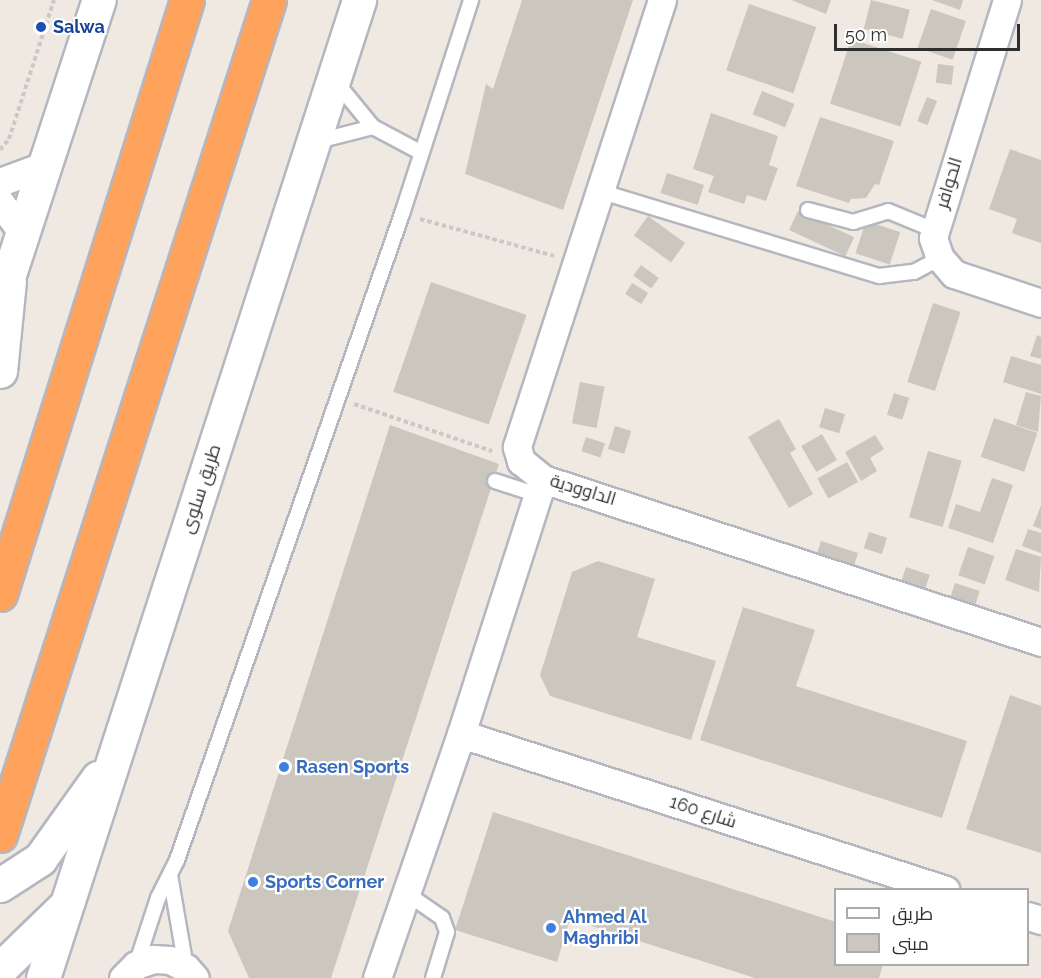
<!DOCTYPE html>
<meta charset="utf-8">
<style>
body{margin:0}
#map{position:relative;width:1041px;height:978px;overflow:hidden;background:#efe9e1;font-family:Raleway,Cairo,sans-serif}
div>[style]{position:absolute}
.building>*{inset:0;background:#cbc7bf;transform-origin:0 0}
.path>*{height:4px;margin-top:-2px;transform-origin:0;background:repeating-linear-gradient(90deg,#c9c9c9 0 4.5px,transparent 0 7.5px)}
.roads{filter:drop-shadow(2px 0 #b4b7c1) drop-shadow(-2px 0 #b4b7c1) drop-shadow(0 2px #b4b7c1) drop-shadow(0 -2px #b4b7c1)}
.service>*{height:14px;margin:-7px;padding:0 7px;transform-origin:7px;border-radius:7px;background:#fff}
.minor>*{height:27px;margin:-13.5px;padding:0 13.5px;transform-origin:13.5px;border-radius:13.5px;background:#fff}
.secondary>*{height:33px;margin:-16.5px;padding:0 16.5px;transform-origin:16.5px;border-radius:16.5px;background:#fff}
.motorway>*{height:33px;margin:-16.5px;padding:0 16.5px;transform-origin:16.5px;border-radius:16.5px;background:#ffa35c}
.dots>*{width:16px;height:16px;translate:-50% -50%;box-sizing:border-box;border:3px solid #fff;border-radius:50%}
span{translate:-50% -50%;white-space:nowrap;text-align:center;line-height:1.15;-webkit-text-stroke:4.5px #fff;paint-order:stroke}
.transit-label{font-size:18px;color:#164399;font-weight:700}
.left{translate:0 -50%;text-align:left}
.street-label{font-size:18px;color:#2e2e2e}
.shop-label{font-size:18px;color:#366cbe;font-weight:700}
.legend{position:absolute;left:834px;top:888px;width:195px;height:78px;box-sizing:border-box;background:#fff;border:2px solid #ababab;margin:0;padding:8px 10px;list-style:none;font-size:18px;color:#2e2e2e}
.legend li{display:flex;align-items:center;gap:12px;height:30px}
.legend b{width:30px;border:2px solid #ababab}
.scale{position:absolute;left:834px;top:24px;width:186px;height:27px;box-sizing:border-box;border:3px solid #2e2e2e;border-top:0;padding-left:8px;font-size:18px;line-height:21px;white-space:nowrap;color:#2e2e2e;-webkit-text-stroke:4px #fff;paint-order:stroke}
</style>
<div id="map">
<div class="building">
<i style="clip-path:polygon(522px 0,633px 0,563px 210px,465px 174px,486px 84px,493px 89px)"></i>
<i style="clip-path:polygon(791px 0,831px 0,826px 14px)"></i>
<i style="left:871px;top:0;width:40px;height:30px;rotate:14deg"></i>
<i style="clip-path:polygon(932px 0,963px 0,960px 10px)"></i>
<i style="left:749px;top:4px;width:71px;height:70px;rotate:19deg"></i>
<i style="left:931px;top:9px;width:37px;height:41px;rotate:19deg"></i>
<i style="left:851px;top:39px;width:74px;height:68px;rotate:18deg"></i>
<i style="left:938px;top:64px;width:16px;height:19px;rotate:7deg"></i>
<i style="left:762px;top:91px;width:35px;height:25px;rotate:22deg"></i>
<i style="left:927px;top:97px;width:11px;height:26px;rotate:22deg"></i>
<i style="clip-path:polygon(711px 113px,778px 136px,769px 165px,778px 168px,766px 201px,747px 195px,744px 204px,708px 192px,714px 176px,693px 169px)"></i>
<i style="clip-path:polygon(820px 117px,894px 141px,879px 185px,875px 184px,866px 198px,851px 199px,849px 203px,796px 186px)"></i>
<i style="clip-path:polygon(1010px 149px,1041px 160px,1041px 243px,1012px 233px,1017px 219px,989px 209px)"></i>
<i style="left:667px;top:173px;width:39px;height:21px;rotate:18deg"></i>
<i style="left:798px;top:211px;width:62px;height:21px;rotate:25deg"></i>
<i style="left:648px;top:216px;width:46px;height:24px;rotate:36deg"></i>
<i style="left:866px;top:221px;width:36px;height:34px;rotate:18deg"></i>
<i style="left:641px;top:265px;width:22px;height:13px;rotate:36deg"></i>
<i style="left:431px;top:282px;width:101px;height:116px;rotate:19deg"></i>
<i style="left:632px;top:283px;width:19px;height:13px;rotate:32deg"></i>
<i style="left:933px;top:303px;width:29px;height:83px;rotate:18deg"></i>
<i style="clip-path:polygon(1037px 335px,1041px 337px,1041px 359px,1030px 356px)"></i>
<i style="clip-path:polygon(1011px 356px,1041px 365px,1041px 394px,1003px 382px)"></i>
<i style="left:580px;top:382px;width:25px;height:42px;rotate:11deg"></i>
<i style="clip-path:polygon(1026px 392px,1041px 396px,1038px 432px,1016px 425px)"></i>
<i style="left:894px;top:393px;width:16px;height:23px;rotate:18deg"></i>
<i style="left:825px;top:408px;width:21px;height:20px;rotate:17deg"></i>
<i style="left:994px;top:418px;width:46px;height:41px;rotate:19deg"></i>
<i style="clip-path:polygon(779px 419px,796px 449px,790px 453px,813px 494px,789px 508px,748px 437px)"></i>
<i style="clip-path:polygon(390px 425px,499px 464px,331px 978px,249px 978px,228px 931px)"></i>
<i style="left:615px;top:426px;width:17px;height:24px;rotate:17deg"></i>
<i style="left:822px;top:434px;width:30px;height:24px;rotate:60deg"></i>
<i style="clip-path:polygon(875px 435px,884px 449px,870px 458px,877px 471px,861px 481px,845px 452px)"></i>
<i style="left:586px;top:437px;width:20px;height:15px;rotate:18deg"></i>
<i style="left:928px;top:451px;width:35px;height:69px;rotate:16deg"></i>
<i style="left:847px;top:462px;width:23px;height:34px;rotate:61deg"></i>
<i style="clip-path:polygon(992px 478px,1013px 485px,993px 543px,948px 528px,956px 504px,980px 512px)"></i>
<i style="clip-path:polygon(1041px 505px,1041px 529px,1033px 526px)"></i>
<i style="clip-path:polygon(1028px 529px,1041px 533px,1041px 553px,1022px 546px)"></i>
<i style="left:869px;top:532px;width:19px;height:17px;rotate:18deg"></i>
<i style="left:821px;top:541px;width:39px;height:17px;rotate:18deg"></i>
<i style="left:968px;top:547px;width:28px;height:30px;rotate:19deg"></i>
<i style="clip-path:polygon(1016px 549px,1041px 557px,1039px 592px,1005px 580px)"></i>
<i style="clip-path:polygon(598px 561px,655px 579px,637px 637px,716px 661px,691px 740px,550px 696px,540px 675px,572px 572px)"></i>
<i style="left:906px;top:567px;width:25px;height:16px;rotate:18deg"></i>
<i style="left:955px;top:583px;width:26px;height:16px;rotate:18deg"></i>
<i style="clip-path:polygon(743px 607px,815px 630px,796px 686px,967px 741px,942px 818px,700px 740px)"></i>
<i style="clip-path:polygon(1010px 695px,1041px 706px,1041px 853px,966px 829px)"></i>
<i style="clip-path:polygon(493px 812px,836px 922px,836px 964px,883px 964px,879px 978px,755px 978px,570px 919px,557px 962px,455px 930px)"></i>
</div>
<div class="path">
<i style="left:0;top:150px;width:14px;rotate:-51deg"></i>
<i style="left:9px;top:139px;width:146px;rotate:-72.1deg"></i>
<i style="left:420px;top:219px;width:139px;rotate:15.4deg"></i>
<i style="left:354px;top:404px;width:146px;rotate:18.8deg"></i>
</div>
<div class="roads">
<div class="service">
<i style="left:336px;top:82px;width:58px;rotate:50.6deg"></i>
<i style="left:373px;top:127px;width:53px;rotate:28deg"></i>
<i style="left:314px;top:142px;width:61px;rotate:-14.3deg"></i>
<i style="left:599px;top:191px;width:293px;rotate:16.9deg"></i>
<i style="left:879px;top:276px;width:35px;rotate:-7deg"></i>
<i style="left:914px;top:272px;width:30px;rotate:-28deg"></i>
<i style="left:808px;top:210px;width:47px;rotate:14.9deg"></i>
<i style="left:853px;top:222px;width:37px;rotate:-17deg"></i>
<i style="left:888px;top:211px;width:50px;rotate:22.4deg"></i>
<i style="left:495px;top:481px;width:45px;rotate:18deg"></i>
<i style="left:170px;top:875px;width:94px;rotate:80.2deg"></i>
<i style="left:406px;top:893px;width:44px;rotate:34.8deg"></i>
<i style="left:442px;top:918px;width:15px;rotate:70deg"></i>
<i style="left:447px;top:932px;width:48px;rotate:106.9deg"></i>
<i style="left:136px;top:965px;width:71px;rotate:-71.8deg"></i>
<i style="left:158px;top:898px;width:42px;rotate:-63.4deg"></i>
<i style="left:177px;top:860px;width:684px;rotate:-70.8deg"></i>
<i style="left:402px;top:214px;width:225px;rotate:-72.1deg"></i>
</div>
<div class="minor">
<i style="left:662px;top:0;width:470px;rotate:108deg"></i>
<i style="left:517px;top:447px;width:15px;rotate:74deg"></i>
<i style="left:521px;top:461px;width:28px;rotate:39deg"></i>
<i style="left:543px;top:479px;width:524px;rotate:18.12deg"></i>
<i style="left:1007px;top:0;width:249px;rotate:107.3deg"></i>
<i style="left:933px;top:238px;width:21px;rotate:71deg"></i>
<i style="left:940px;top:258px;width:21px;rotate:49deg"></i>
<i style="left:954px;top:274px;width:92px;rotate:18.4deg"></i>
<i style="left:0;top:182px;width:49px;rotate:-20.3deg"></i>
<i style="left:0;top:202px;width:41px;rotate:54deg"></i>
<i style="left:461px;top:734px;width:509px;rotate:17.83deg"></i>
<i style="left:1028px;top:916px;width:14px;rotate:17deg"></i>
<i style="left:123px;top:978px;width:18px;rotate:-45deg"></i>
<i style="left:136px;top:965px;width:18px;rotate:-19deg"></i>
<i style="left:153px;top:959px;width:17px;rotate:3deg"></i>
<i style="left:170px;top:960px;width:18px;rotate:27deg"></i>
<i style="left:186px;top:968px;width:13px;rotate:48deg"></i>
<i style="left:377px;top:978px;width:258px;rotate:-71deg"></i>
<i style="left:461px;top:734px;width:268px;rotate:-72.2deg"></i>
</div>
<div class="secondary">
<i style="left:0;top:302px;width:318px;rotate:-71.9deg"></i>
<i style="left:0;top:371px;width:90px;rotate:-84.3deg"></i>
<i style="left:0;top:885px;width:48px;rotate:-33deg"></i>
<i style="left:40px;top:859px;width:100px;rotate:-54.4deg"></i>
<i style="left:0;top:969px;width:88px;rotate:-44.1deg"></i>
<i style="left:43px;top:978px;width:1028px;rotate:-72.09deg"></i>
</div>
<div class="motorway">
<i style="left:0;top:594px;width:623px;rotate:-72.53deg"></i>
<i style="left:0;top:835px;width:877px;rotate:-72.14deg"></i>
</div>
</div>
<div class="dots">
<i style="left:41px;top:27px;background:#1a4fb4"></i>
<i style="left:284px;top:767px;background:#3f7fe0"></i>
<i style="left:253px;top:882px;background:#3f7fe0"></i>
<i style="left:551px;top:928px;background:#3f7fe0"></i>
</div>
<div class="transit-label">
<span class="left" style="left:53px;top:27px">Salwa</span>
</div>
<div class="street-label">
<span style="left:949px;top:183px;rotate:-73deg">الحوافر</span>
<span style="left:201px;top:489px;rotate:-72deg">طريق سلوى</span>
<span style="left:583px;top:490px;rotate:17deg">الداوودية</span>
<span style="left:703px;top:812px;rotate:18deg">شارع 160</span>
</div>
<div class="shop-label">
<span class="left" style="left:296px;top:767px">Rasen Sports</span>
<span class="left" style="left:265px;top:882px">Sports Corner</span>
<span class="left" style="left:563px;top:928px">Ahmed Al<br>Maghribi</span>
</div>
<ul class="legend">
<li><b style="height:8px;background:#fff"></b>طريق</li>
<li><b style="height:16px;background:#cbc7bf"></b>مبنى</li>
</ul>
<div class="scale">50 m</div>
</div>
